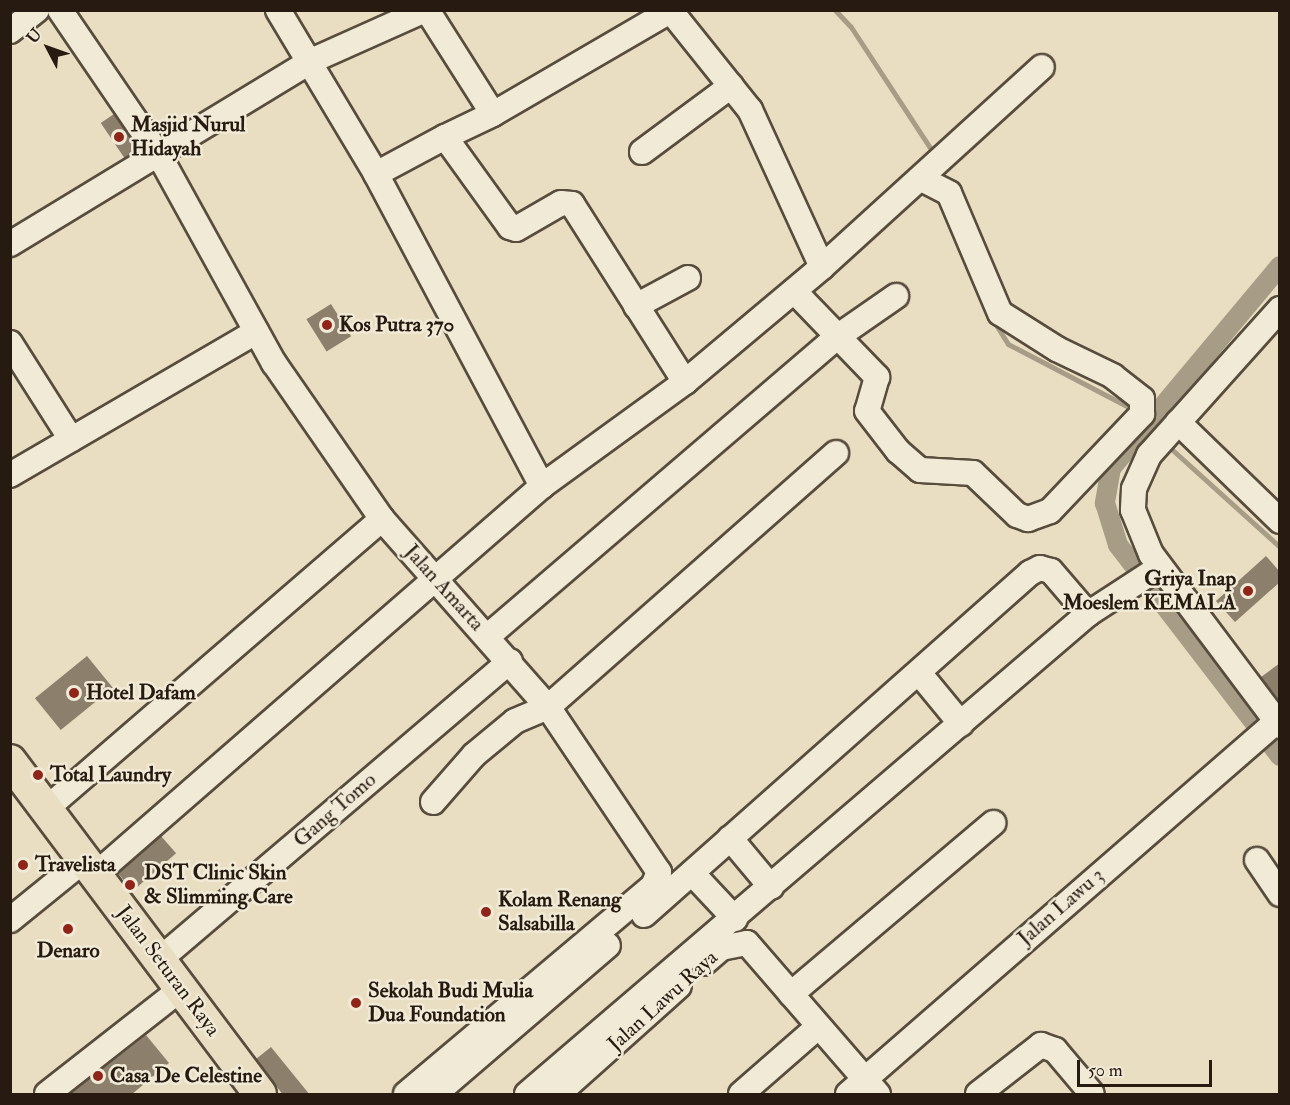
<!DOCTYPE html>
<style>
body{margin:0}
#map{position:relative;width:1290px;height:1105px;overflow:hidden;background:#e9dec2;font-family:"IM FELL Double Pica",serif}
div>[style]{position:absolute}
.stream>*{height:5px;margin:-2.5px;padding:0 2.5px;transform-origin:2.5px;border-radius:2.5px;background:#a79c86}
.canal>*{height:20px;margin:-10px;padding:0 10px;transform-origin:10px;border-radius:10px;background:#a79c86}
.building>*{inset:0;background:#8c806d;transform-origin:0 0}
.roads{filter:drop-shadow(2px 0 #584c3d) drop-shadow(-2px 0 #584c3d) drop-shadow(0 2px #584c3d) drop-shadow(0 -2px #584c3d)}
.minor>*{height:24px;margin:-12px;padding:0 12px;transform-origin:12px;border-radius:12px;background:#f1ead7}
.major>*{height:32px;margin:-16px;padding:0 16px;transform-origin:16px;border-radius:16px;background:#e9dec2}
.dots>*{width:16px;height:16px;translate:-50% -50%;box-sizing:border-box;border:3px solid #f1ead7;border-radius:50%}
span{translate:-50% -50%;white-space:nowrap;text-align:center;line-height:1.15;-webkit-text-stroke:5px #f1ead7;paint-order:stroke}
.poi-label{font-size:21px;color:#271b11;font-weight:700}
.left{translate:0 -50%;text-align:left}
.right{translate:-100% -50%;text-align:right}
.street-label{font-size:21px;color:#271b11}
.frame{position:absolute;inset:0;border:12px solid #271b11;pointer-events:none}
.north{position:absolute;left:18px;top:18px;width:60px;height:60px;-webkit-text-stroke:4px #f1ead7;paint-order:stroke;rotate:311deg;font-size:16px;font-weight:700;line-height:24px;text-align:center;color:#271b11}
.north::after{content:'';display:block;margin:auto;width:21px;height:27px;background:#271b11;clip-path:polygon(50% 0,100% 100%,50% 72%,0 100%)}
.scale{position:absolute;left:1077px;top:1060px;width:135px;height:27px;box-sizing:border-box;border:3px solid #271b11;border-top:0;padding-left:8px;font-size:18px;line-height:21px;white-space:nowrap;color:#271b11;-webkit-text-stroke:4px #f1ead7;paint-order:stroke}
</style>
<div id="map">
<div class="stream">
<i style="left:835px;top:10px;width:23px;rotate:47deg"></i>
<i style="left:851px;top:27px;width:152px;rotate:56.8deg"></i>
<i style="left:964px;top:258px;width:53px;rotate:66.8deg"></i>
<i style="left:993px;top:320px;width:28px;rotate:58deg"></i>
<i style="left:1008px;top:344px;width:142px;rotate:27.6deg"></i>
<i style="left:1147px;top:419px;width:20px;rotate:49deg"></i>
<i style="left:1167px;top:445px;width:152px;rotate:42.1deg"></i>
</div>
<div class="canal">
<i style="left:1280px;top:266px;width:263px;rotate:129.9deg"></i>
<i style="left:1111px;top:468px;width:36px;rotate:100deg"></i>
<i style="left:1105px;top:503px;width:44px;rotate:72.8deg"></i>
<i style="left:1118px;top:545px;width:266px;rotate:52.5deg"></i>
</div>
<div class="building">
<i style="left:114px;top:114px;width:43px;height:16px;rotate:56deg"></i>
<i style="left:331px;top:304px;width:38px;height:29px;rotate:58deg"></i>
<i style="clip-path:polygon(1266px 556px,1280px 572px,1280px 582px,1235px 622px,1216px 601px)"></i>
<i style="left:87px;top:656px;width:41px;height:67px;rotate:51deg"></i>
<i style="clip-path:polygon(1280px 663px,1280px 702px,1261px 677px)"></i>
<i style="left:161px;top:836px;width:23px;height:57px;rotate:49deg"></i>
<i style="clip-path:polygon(146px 1035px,169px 1063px,131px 1095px,69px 1095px)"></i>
<i style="clip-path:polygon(271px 1047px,310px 1095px,283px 1095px,256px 1059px)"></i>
</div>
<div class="roads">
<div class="minor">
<i style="left:60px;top:10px;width:176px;rotate:55.7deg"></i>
<i style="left:159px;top:155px;width:238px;rotate:61.1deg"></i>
<i style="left:274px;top:363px;width:190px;rotate:55.3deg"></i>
<i style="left:382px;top:519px;width:251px;rotate:48.6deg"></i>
<i style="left:548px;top:707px;width:199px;rotate:56.1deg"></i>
<i style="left:659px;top:872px;width:15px;rotate:113deg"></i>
<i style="left:653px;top:886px;width:323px;rotate:139.9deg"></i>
<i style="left:278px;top:10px;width:189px;rotate:59.1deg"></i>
<i style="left:375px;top:172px;width:356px;rotate:62deg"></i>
<i style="left:427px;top:10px;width:123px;rotate:57.6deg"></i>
<i style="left:10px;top:31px;width:34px;rotate:-38deg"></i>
<i style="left:445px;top:137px;width:53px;rotate:-25.6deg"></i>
<i style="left:493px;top:114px;width:205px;rotate:-30.2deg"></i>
<i style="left:642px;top:152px;width:111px;rotate:-36.6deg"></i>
<i style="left:376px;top:174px;width:78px;rotate:-28.2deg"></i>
<i style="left:445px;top:137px;width:111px;rotate:54.2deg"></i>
<i style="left:510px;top:227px;width:6px;rotate:18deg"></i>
<i style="left:516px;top:229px;width:52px;rotate:-30deg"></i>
<i style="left:561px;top:203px;width:11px;rotate:5deg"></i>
<i style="left:572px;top:204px;width:211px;rotate:57.6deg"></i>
<i style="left:10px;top:244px;width:352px;rotate:-31.3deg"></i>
<i style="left:311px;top:61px;width:125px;rotate:-24.1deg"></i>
<i style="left:822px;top:267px;width:297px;rotate:-42.3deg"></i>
<i style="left:794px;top:291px;width:120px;rotate:46deg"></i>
<i style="left:877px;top:377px;width:35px;rotate:106deg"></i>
<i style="left:867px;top:411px;width:51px;rotate:52.2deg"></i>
<i style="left:898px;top:451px;width:29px;rotate:41deg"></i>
<i style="left:920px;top:470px;width:53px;rotate:3.2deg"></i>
<i style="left:973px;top:473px;width:61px;rotate:43.7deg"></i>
<i style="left:1017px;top:515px;width:12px;rotate:20deg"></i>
<i style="left:1028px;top:519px;width:23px;rotate:-20deg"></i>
<i style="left:1050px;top:511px;width:134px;rotate:-46.5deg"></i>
<i style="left:1142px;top:414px;width:15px;rotate:-90deg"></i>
<i style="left:1142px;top:399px;width:37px;rotate:-142deg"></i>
<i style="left:1113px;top:376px;width:62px;rotate:-154.3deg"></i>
<i style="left:1057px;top:349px;width:67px;rotate:-147.7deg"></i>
<i style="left:1000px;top:313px;width:130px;rotate:-113deg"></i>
<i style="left:949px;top:193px;width:30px;rotate:-153deg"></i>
<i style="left:636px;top:306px;width:59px;rotate:-28.3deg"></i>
<i style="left:1280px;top:309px;width:196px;rotate:131.9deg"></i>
<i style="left:1149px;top:455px;width:37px;rotate:114deg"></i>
<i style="left:1134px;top:489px;width:21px;rotate:93deg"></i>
<i style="left:1133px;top:510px;width:48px;rotate:67.8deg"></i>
<i style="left:1151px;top:554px;width:215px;rotate:53.1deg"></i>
<i style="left:10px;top:343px;width:114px;rotate:57.6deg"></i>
<i style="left:1178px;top:422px;width:142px;rotate:44.1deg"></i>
<i style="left:10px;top:475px;width:285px;rotate:-30.2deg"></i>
<i style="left:488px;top:636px;width:460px;rotate:-40.6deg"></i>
<i style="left:837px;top:337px;width:72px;rotate:-34.8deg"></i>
<i style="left:919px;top:673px;width:66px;rotate:50.5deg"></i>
<i style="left:433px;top:802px;width:62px;rotate:-48.9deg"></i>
<i style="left:474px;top:755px;width:53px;rotate:-39.7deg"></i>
<i style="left:515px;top:721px;width:36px;rotate:-23deg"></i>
<i style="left:548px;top:707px;width:384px;rotate:-41.4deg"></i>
<i style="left:46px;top:809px;width:444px;rotate:-40.8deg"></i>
<i style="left:730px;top:838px;width:64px;rotate:50.1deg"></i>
<i style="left:1257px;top:860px;width:41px;rotate:55.9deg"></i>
<i style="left:692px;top:873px;width:63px;rotate:46.9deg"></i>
<i style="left:95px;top:875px;width:593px;rotate:-41.03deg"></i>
<i style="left:542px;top:486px;width:177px;rotate:-36deg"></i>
<i style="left:685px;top:382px;width:179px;rotate:-40deg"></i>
<i style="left:822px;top:267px;width:173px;rotate:-114.6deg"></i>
<i style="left:750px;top:110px;width:128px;rotate:-128.7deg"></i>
<i style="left:644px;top:915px;width:516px;rotate:-41.54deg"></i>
<i style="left:1030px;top:573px;width:11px;rotate:-27deg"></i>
<i style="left:1040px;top:568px;width:11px;rotate:15deg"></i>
<i style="left:1051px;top:571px;width:57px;rotate:49.3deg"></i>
<i style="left:10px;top:920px;width:95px;rotate:-39deg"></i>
<i style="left:159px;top:960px;width:461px;rotate:-40.4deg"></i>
<i style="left:704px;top:963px;width:23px;rotate:-41deg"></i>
<i style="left:721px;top:948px;width:26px;rotate:-11deg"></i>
<i style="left:747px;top:943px;width:200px;rotate:49.1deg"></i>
<i style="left:791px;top:994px;width:265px;rotate:-40.2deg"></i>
<i style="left:47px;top:1094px;width:170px;rotate:-38.1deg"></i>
<i style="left:435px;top:1094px;width:228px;rotate:-40.7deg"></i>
<i style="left:527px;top:1094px;width:738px;rotate:-40.55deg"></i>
<i style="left:1088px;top:614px;width:86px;rotate:-33.1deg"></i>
<i style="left:558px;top:1094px;width:162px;rotate:-41.8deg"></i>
<i style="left:741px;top:1094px;width:103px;rotate:-41.1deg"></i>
<i style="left:848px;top:1094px;width:567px;rotate:-41deg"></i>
<i style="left:978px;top:1094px;width:80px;rotate:-37.9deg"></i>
<i style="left:1041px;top:1045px;width:15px;rotate:20deg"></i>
<i style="left:1055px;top:1050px;width:57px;rotate:49.9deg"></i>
</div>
<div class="major">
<i style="left:10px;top:761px;width:416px;rotate:53.1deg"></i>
</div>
</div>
<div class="dots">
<i style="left:119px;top:137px;background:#8f2418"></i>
<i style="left:327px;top:325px;background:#8f2418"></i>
<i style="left:1248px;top:591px;background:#8f2418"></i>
<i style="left:74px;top:693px;background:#8f2418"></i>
<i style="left:38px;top:775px;background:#8f2418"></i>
<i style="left:23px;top:865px;background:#8f2418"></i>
<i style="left:130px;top:885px;background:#8f2418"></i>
<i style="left:486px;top:912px;background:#8f2418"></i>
<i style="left:68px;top:929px;background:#8f2418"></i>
<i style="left:356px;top:1003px;background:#8f2418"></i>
<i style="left:98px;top:1076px;background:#8f2418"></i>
</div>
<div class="poi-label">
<span class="left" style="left:131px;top:137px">Masjid Nurul<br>Hidayah</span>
<span class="left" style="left:339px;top:325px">Kos Putra 370</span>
<span class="right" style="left:1236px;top:591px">Griya Inap<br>Moeslem KEMALA</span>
<span class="left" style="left:86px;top:693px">Hotel Dafam</span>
<span class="left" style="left:50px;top:775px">Total Laundry</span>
<span class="left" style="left:35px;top:865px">Travelista</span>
<span class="left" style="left:144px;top:885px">DST Clinic Skin<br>&amp; Slimming Care</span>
<span class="left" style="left:498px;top:912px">Kolam Renang<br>Salsabilla</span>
<span style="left:68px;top:951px">Denaro</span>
<span class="left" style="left:368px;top:1003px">Sekolah Budi Mulia<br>Dua Foundation</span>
<span class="left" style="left:110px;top:1076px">Casa De Celestine</span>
</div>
<div class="street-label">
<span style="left:444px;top:588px;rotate:48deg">Jalan Amarta</span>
<span style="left:335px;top:810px;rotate:-41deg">Gang Tomo</span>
<span style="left:1061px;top:907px;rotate:-41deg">Jalan Lawu 3</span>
<span style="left:168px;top:971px;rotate:53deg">Jalan Seturan Raya</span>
<span style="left:663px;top:1001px;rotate:-42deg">Jalan Lawu Raya</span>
</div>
<div class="frame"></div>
<div class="north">U</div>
<div class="scale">50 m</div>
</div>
